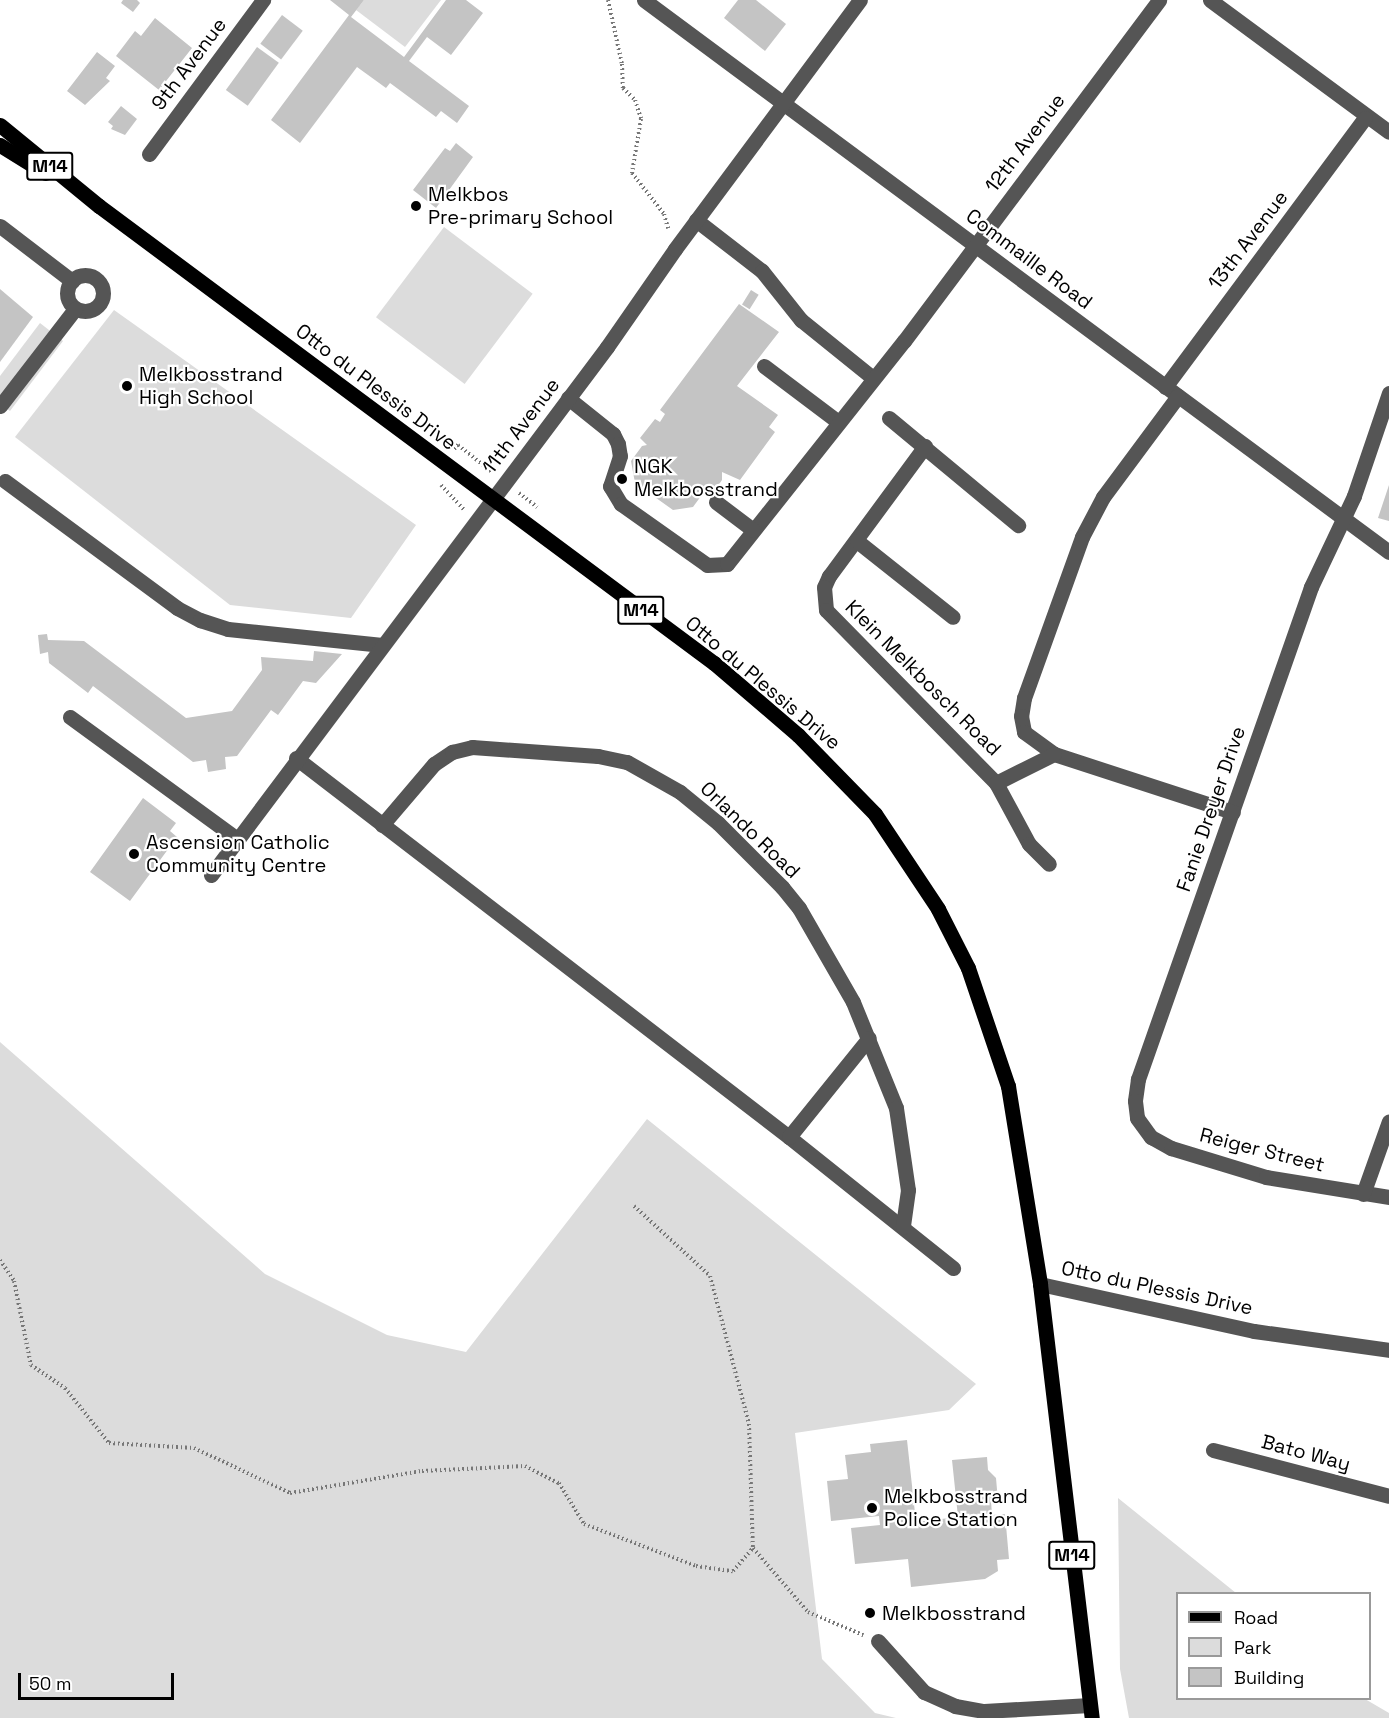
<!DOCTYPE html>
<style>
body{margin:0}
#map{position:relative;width:1389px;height:1718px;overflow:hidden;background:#fff;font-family:"Space Grotesk",sans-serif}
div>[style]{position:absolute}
.green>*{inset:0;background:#dcdcdc;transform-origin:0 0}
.building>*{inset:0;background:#c4c4c4;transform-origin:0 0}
.path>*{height:4px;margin-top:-2px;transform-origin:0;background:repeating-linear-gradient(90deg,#777 0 1.5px,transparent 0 4.5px)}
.minor>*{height:15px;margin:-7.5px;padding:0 7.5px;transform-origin:7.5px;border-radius:7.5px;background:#555}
.minor>.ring{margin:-7.5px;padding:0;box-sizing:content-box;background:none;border:15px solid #555;border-radius:50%}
.major>*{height:15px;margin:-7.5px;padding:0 7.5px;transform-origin:7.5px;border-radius:7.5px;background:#000}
.dots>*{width:16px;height:16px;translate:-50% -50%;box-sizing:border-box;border:3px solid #fff;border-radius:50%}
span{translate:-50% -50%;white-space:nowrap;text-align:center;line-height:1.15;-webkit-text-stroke:4.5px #fff;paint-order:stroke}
.shield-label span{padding:2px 4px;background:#fff;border:2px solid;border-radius:4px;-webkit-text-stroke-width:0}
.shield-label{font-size:18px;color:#000;font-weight:700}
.street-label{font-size:20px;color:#000}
.poi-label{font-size:20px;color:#000}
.left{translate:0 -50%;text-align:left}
.legend{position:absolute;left:1176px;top:1592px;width:195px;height:108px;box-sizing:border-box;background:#fff;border:2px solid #999;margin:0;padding:8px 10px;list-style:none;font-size:18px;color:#000}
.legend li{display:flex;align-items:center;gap:12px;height:30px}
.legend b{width:30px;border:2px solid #999}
.scale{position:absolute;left:18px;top:1673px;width:156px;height:27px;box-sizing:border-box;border:3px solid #000;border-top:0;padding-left:8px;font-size:18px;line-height:21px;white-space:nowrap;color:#000;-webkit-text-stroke:4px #fff;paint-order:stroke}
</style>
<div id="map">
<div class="green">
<i style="clip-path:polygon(364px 0,441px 0,405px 47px,356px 10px)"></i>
<i style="left:444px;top:227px;width:111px;height:113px;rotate:37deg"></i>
<i style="clip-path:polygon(114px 310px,416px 525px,351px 618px,230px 605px,15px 437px)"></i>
<i style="clip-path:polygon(40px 323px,63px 341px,10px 411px,0 404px,0 376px)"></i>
<i style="clip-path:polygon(0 1042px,265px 1274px,387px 1335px,466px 1352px,647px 1119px,976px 1384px,949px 1410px,795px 1433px,822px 1659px,875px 1713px,896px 1718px,0 1718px)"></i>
<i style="clip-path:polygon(1118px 1498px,1236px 1593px,1178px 1594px,1178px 1698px,1365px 1699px,1389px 1713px,1389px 1718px,1129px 1718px,1120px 1669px)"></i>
</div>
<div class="building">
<i style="clip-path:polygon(123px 0,137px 0,140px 3px,133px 12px,121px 3px)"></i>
<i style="clip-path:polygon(330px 0,364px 0,351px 17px,404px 57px,446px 0,466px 0,483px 13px,451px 55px,427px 37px,409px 61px,469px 106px,457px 123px,441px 111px,436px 117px,390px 83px,386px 88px,357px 67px,300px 143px,271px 120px,349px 15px)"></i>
<i style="clip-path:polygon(738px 0,756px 0,786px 24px,765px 51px,724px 18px)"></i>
<i style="left:282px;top:15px;width:26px;height:36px;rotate:37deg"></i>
<i style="clip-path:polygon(155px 18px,192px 48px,159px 90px,116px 56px,135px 31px,141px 36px)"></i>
<i style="left:257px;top:47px;width:27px;height:53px;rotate:36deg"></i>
<i style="clip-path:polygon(97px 52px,115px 66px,106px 78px,110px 81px,85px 105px,67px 91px)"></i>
<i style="clip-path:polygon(121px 106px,137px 119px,125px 135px,111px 129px,113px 126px,108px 122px)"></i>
<i style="clip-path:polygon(456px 143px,473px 157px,436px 208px,413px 190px,445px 148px,450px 151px)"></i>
<i style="clip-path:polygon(0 289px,33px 317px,0 362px)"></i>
<i style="left:751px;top:290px;width:9px;height:17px;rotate:32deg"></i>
<i style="clip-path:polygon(739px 304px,779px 332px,737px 386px,778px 415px,769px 427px,775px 432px,740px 480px,722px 472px,722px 480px,715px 490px,704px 492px,693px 507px,673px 510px,635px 483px,631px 461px,642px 446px,647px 445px,640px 438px,655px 419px,660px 422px,665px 414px,660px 410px)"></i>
<i style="clip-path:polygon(1389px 485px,1389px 521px,1378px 518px)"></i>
<i style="clip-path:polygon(47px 634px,48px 640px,84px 641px,186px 718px,232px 711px,262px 670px,261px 657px,313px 661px,314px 651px,342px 654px,316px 683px,303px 681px,278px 715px,271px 710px,237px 756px,225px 757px,226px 769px,208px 772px,206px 760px,193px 762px,93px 686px,88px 693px,49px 663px,48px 652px,40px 654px,38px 635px)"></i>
<i style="clip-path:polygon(143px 798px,176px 823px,170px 831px,177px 837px,130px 901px,90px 872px)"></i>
<i style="clip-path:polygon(907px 1440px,916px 1522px,958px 1517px,952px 1460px,987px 1457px,988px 1470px,996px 1478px,998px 1501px,991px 1501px,992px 1515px,1005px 1514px,1009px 1559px,997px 1560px,998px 1571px,985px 1579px,911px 1587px,908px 1559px,855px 1564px,851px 1528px,880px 1525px,879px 1516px,831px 1521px,827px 1481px,848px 1479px,845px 1455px,871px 1452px,870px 1444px)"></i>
</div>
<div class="path">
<i style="left:608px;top:0;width:66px;rotate:77.7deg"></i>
<i style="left:622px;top:64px;width:24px;rotate:88deg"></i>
<i style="left:623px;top:88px;width:17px;rotate:45deg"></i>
<i style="left:635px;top:100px;width:20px;rotate:72deg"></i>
<i style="left:641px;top:119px;width:55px;rotate:99.5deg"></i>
<i style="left:632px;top:173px;width:52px;rotate:52deg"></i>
<i style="left:664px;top:214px;width:15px;rotate:74deg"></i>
<i style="left:454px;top:449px;width:6px;rotate:-45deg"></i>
<i style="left:458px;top:445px;width:43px;rotate:38.5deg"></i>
<i style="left:441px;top:485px;width:34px;rotate:47deg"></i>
<i style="left:519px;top:493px;width:23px;rotate:38deg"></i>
<i style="left:634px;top:1206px;width:103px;rotate:42.6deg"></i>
<i style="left:710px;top:1276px;width:153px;rotate:75.2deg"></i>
<i style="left:749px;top:1424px;width:124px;rotate:88.2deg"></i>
<i style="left:753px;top:1548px;width:84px;rotate:49.3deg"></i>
<i style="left:808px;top:1612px;width:60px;rotate:22.7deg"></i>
<i style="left:0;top:1260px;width:25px;rotate:56deg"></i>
<i style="left:14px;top:1281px;width:86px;rotate:78.6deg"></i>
<i style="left:31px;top:1365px;width:41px;rotate:34.1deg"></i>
<i style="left:65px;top:1388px;width:70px;rotate:51.3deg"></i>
<i style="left:109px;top:1443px;width:85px;rotate:3.4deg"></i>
<i style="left:194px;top:1448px;width:106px;rotate:25.1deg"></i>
<i style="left:290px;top:1493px;width:134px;rotate:-9.5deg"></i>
<i style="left:422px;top:1471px;width:103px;rotate:-2.8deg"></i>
<i style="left:525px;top:1466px;width:38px;rotate:27deg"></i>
<i style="left:559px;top:1483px;width:48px;rotate:58.6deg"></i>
<i style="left:584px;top:1524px;width:120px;rotate:20.6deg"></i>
<i style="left:696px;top:1566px;width:37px;rotate:8deg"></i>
<i style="left:733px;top:1571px;width:30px;rotate:-49deg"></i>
</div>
<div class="minor">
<i style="left:644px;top:0;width:927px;rotate:36.54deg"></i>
<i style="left:1210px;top:0;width:222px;rotate:36.4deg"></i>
<i style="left:149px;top:154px;width:192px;rotate:-53.5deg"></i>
<i style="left:696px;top:220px;width:83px;rotate:37.7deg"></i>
<i style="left:762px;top:271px;width:63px;rotate:51.5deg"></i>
<i style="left:801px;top:320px;width:92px;rotate:38.9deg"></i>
<i style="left:0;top:226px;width:91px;rotate:37.4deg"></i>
<i class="ring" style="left:67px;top:275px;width:21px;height:21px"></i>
<i style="left:764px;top:366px;width:91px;rotate:37deg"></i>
<i style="left:1165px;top:387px;width:335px;rotate:-53.4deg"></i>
<i style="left:1389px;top:393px;width:109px;rotate:108.8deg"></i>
<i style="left:1354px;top:496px;width:101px;rotate:115.3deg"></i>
<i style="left:1311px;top:587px;width:522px;rotate:109.37deg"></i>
<i style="left:1138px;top:1079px;width:22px;rotate:98deg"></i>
<i style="left:1135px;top:1101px;width:17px;rotate:83deg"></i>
<i style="left:1137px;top:1118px;width:24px;rotate:54deg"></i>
<i style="left:1151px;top:1137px;width:23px;rotate:29deg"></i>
<i style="left:1171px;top:1148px;width:99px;rotate:17deg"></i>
<i style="left:1266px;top:1177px;width:125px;rotate:9.2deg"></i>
<i style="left:1178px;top:396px;width:126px;rotate:126.6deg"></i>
<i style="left:1103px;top:497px;width:45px;rotate:117.7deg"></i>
<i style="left:1082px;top:537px;width:171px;rotate:109.8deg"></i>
<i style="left:1024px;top:698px;width:18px;rotate:99deg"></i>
<i style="left:1021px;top:716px;width:16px;rotate:79deg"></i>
<i style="left:1024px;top:732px;width:37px;rotate:36deg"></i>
<i style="left:1054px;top:754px;width:188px;rotate:18deg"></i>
<i style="left:568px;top:398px;width:58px;rotate:38.7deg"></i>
<i style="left:613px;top:434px;width:11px;rotate:63deg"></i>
<i style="left:618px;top:444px;width:12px;rotate:81deg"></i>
<i style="left:620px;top:456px;width:32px;rotate:108deg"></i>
<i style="left:610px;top:486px;width:21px;rotate:59deg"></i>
<i style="left:621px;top:504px;width:105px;rotate:35.3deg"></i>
<i style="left:707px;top:565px;width:20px;rotate:-3deg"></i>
<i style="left:727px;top:564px;width:285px;rotate:-51.6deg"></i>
<i style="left:904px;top:341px;width:426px;rotate:-53.2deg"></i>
<i style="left:0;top:406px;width:123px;rotate:-52.3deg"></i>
<i style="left:889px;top:418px;width:168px;rotate:39.7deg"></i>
<i style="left:925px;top:446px;width:162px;rotate:126.4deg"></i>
<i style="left:829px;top:576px;width:12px;rotate:114deg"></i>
<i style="left:824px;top:587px;width:23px;rotate:85deg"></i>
<i style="left:826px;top:610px;width:243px;rotate:45.5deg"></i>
<i style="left:996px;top:783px;width:69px;rotate:61.6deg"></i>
<i style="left:1029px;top:844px;width:28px;rotate:45deg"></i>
<i style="left:5px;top:481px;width:214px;rotate:36.4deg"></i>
<i style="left:177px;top:608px;width:26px;rotate:28deg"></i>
<i style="left:200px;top:620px;width:29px;rotate:18deg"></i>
<i style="left:228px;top:629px;width:155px;rotate:5.9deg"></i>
<i style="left:716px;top:502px;width:46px;rotate:37.1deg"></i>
<i style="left:857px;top:541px;width:122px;rotate:38.4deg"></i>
<i style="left:70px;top:717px;width:207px;rotate:36.1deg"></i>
<i style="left:296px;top:758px;width:622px;rotate:37.55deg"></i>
<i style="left:789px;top:1137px;width:210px;rotate:38.6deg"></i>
<i style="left:996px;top:783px;width:65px;rotate:-26.6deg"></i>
<i style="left:382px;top:825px;width:80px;rotate:-49.6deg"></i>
<i style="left:434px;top:764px;width:22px;rotate:-34deg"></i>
<i style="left:452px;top:752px;width:21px;rotate:-14deg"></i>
<i style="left:472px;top:747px;width:126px;rotate:4.1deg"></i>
<i style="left:598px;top:756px;width:30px;rotate:12deg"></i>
<i style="left:627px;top:762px;width:61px;rotate:29.5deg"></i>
<i style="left:680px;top:792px;width:49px;rotate:39.2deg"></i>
<i style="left:718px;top:823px;width:91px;rotate:45deg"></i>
<i style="left:782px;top:887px;width:27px;rotate:51deg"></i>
<i style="left:799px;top:908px;width:108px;rotate:60.1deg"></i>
<i style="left:853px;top:1002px;width:114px;rotate:67.9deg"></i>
<i style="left:896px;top:1108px;width:83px;rotate:81.7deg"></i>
<i style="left:908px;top:1190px;width:37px;rotate:98deg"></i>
<i style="left:211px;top:875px;width:660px;rotate:-53.13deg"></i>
<i style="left:607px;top:347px;width:119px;rotate:-55.2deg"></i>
<i style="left:675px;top:249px;width:310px;rotate:-53.4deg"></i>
<i style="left:789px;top:1137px;width:127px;rotate:-51.1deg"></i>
<i style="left:1363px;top:1194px;width:77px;rotate:-70.4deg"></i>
<i style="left:1040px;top:1284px;width:219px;rotate:12.4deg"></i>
<i style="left:1254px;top:1331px;width:136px;rotate:8deg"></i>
<i style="left:1213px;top:1450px;width:182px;rotate:14.6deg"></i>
<i style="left:878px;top:1641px;width:69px;rotate:48deg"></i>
<i style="left:924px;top:1692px;width:34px;rotate:24deg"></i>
<i style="left:955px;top:1706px;width:29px;rotate:10deg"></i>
<i style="left:984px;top:1711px;width:106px;rotate:-3.2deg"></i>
</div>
<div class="major">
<i style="left:0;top:125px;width:128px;rotate:39.3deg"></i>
<i style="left:99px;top:206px;width:766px;rotate:36.62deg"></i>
<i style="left:714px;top:663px;width:111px;rotate:40.6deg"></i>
<i style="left:798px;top:735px;width:110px;rotate:45.7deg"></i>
<i style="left:875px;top:814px;width:114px;rotate:56.4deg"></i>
<i style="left:938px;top:909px;width:66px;rotate:63deg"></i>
<i style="left:968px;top:968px;width:125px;rotate:71.3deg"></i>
<i style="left:1008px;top:1086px;width:201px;rotate:80.8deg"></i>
<i style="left:1040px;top:1284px;width:437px;rotate:83.2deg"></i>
<i style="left:0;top:145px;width:53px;rotate:31.9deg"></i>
</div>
<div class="dots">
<i style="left:416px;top:206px;background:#000"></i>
<i style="left:127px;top:386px;background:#000"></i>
<i style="left:622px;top:479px;background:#000"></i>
<i style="left:134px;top:854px;background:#000"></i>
<i style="left:872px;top:1508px;background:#000"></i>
<i style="left:870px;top:1613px;background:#000"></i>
</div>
<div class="shield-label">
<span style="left:50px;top:166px">M14</span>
<span style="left:641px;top:610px">M14</span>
<span style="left:1072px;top:1555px">M14</span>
</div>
<div class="street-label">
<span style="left:189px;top:64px;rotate:-53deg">9th Avenue</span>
<span style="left:1025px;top:143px;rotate:-53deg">12th Avenue</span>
<span style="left:1248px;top:240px;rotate:-53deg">13th Avenue</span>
<span style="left:1029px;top:259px;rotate:37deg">Commaille Road</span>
<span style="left:376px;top:387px;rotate:37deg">Otto du Plessis Drive</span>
<span style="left:521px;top:426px;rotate:-53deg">11th Avenue</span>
<span style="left:923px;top:678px;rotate:45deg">Klein Melkbosch Road</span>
<span style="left:763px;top:683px;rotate:40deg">Otto du Plessis Drive</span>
<span style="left:1211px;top:809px;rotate:-71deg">Fanie Dreyer Drive</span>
<span style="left:750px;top:830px;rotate:44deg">Orlando Road</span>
<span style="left:1262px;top:1150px;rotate:14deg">Reiger Street</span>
<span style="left:1157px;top:1288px;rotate:12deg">Otto du Plessis Drive</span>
<span style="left:1306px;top:1453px;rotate:15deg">Bato Way</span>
</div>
<div class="poi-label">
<span class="left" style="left:428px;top:206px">Melkbos<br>Pre-primary School</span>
<span class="left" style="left:139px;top:386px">Melkbosstrand<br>High School</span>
<span class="left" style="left:634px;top:478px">NGK<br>Melkbosstrand</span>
<span class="left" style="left:146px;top:854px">Ascension Catholic<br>Community Centre</span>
<span class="left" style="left:884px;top:1508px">Melkbosstrand<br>Police Station</span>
<span class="left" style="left:882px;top:1613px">Melkbosstrand</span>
</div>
<ul class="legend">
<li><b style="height:8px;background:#000"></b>Road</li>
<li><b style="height:16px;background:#dcdcdc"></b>Park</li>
<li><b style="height:16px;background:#c4c4c4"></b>Building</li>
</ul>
<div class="scale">50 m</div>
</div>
